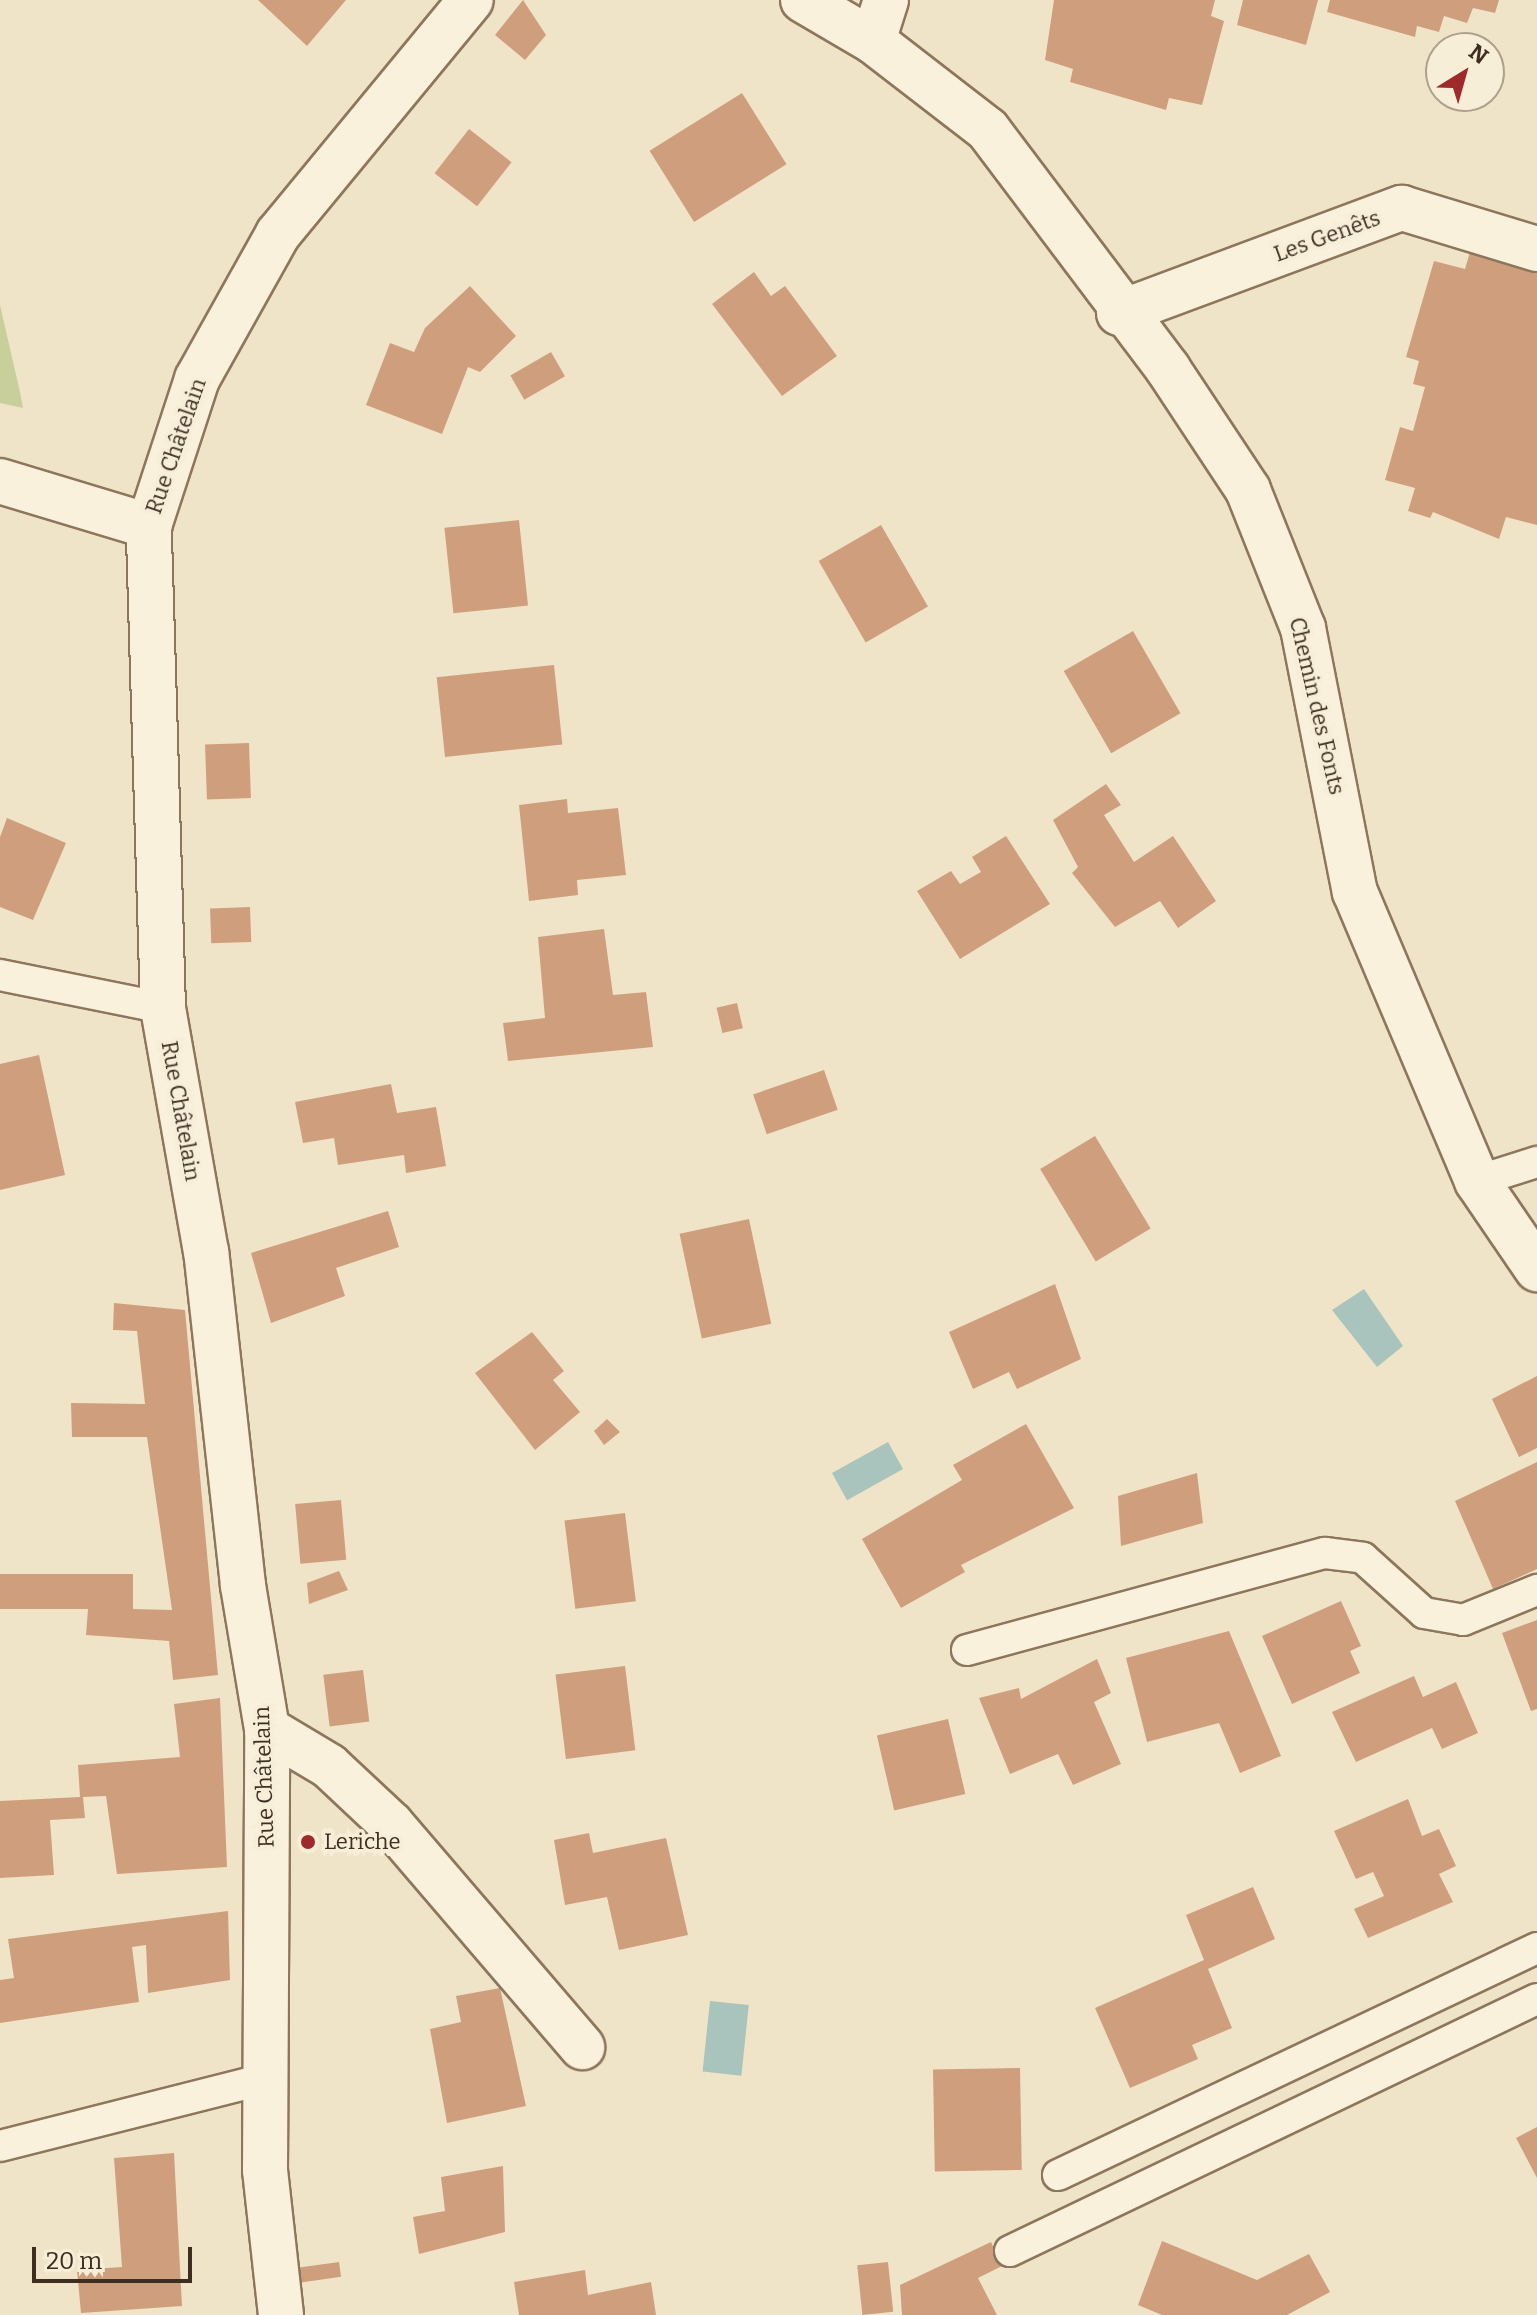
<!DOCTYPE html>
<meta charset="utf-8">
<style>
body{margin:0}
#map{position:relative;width:1537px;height:2315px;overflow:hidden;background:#f0e4c8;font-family:Bitter,serif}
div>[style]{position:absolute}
.green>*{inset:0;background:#c9cf9b}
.water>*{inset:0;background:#a9c4bc;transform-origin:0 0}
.building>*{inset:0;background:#cf9f7d;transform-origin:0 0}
.roads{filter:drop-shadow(2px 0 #8d765c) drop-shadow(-2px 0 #8d765c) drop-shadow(0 2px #8d765c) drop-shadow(0 -2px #8d765c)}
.lane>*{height:30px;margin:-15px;padding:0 15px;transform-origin:15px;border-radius:15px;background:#faf1dc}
.street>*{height:44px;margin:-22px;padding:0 22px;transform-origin:22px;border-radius:22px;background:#faf1dc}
.secondary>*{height:44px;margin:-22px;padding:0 22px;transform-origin:22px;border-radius:22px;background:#faf1dc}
.dots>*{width:22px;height:22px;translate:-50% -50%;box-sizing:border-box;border:4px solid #f7eed8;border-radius:50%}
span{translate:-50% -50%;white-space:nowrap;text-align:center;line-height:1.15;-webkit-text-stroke:7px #f7eed8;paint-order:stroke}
.street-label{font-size:22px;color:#3d2e20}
.poi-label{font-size:22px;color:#3d2e20}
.left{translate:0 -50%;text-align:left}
.north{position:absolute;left:1425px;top:32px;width:80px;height:80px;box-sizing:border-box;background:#f7eed8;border:2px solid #ada18e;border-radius:50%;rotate:37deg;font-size:22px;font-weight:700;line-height:32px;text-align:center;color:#3d2e20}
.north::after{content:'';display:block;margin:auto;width:28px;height:36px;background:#9e2a2b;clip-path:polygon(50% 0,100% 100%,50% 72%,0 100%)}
.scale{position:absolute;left:32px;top:2247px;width:160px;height:36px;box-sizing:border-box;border:4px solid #3d2e20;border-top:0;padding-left:10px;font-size:24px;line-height:28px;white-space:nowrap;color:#3d2e20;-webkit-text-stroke:6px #f7eed8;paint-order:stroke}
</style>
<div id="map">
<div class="green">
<i style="clip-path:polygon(0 305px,20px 392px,23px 408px,0 403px)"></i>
</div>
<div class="water">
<i style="clip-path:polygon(1364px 1289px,1403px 1346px,1377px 1367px,1332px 1310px)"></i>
<i style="left:888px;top:1442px;width:31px;height:64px;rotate:61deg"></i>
<i style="left:710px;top:2001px;width:39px;height:71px;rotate:6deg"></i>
</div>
<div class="building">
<i style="clip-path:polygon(258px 0,346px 0,307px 46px)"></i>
<i style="clip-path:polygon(523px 0,546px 35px,525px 60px,495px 35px)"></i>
<i style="clip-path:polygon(1054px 0,1215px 0,1211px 16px,1224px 21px,1202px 105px,1169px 98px,1166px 110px,1070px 82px,1073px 69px,1045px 60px)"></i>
<i style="clip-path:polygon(1243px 0,1318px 0,1306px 45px,1237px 25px)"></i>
<i style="clip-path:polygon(1330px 0,1499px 0,1495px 13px,1473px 8px,1467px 23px,1444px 16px,1439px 32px,1417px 26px,1415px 37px,1327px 12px)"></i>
<i style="left:742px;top:93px;width:84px;height:109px;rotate:58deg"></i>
<i style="left:469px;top:129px;width:54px;height:56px;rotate:38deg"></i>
<i style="clip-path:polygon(1470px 252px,1537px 271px,1537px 525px,1506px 517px,1499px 539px,1433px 512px,1430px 518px,1408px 511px,1415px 488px,1385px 480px,1400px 427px,1413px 431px,1425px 387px,1413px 384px,1419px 361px,1406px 357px,1434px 261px,1465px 269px)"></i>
<i style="clip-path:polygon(754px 272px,771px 296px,785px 286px,837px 356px,782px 396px,712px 304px)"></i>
<i style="clip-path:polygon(470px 286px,516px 336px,480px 372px,468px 367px,442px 434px,366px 405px,390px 343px,414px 352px,425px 328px)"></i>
<i style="left:551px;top:352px;width:28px;height:47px;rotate:60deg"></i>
<i style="left:519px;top:520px;width:86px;height:75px;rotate:84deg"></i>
<i style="left:881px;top:525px;width:94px;height:72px;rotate:60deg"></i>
<i style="left:1133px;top:631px;width:95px;height:80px;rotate:60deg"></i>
<i style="left:554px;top:665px;width:80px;height:118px;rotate:84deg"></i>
<i style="left:249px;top:743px;width:55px;height:44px;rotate:88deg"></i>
<i style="clip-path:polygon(1106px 784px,1121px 805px,1104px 815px,1134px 862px,1173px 836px,1216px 901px,1178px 928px,1160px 901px,1115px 927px,1072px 873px,1078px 867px,1053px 820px)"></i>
<i style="clip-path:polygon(567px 799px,568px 813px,618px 808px,626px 875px,577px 880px,578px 895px,529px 901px,519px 805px)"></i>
<i style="clip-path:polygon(7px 818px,66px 843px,33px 920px,0 907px,0 837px)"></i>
<i style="clip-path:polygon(1006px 836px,1050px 904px,960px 959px,917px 891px,951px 871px,960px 884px,981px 872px,972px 857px)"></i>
<i style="left:250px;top:907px;width:35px;height:40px;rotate:88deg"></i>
<i style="clip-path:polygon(604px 929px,613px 995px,646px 992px,653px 1047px,508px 1061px,503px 1023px,545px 1018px,538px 937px)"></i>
<i style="left:737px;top:1003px;width:26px;height:21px;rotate:77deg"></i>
<i style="clip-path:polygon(39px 1055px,65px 1175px,0 1190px,0 1064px)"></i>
<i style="left:824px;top:1070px;width:42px;height:75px;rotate:71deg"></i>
<i style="clip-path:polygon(391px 1084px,397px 1113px,436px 1107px,446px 1166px,406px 1173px,404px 1155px,338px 1165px,334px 1138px,303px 1143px,295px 1102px)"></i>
<i style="left:1095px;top:1136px;width:108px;height:64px;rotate:59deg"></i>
<i style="clip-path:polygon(388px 1211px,399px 1247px,336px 1268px,345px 1296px,271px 1323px,251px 1253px)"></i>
<i style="left:749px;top:1219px;width:107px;height:71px;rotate:78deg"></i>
<i style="clip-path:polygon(1055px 1284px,1081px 1359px,1017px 1389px,1009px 1372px,973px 1389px,949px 1332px)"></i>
<i style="clip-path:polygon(114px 1303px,185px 1310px,218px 1675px,173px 1680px,169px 1641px,86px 1635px,88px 1609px,0 1609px,0 1574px,133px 1574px,133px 1609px,172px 1610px,147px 1437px,72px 1437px,71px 1403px,145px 1404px,137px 1331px,113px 1330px)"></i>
<i style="clip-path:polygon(532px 1332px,564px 1371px,553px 1380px,580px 1412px,535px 1450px,475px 1373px)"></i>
<i style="clip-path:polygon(1537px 1376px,1537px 1448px,1519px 1457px,1492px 1399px)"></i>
<i style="clip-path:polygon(607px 1419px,620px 1432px,604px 1445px,594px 1431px)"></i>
<i style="clip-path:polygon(1026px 1424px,1074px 1508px,961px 1565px,965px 1572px,901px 1608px,862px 1539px,962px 1480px,953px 1465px)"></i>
<i style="clip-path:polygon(1537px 1462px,1537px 1569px,1493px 1589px,1455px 1501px)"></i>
<i style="clip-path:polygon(1197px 1473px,1203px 1523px,1121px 1546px,1118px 1496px)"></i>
<i style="left:341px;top:1500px;width:60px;height:46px;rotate:85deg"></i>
<i style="left:625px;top:1513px;width:89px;height:61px;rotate:83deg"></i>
<i style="clip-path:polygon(339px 1571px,348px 1590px,309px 1604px,307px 1583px)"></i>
<i style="clip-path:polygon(1341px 1601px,1361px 1646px,1350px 1651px,1360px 1673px,1292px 1704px,1262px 1636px)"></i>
<i style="clip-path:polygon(1537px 1620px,1537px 1709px,1531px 1711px,1502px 1633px)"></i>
<i style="clip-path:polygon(1229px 1631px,1281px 1756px,1240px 1773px,1219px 1723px,1147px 1742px,1126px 1658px)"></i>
<i style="clip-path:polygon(1097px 1659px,1111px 1693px,1094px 1702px,1121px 1764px,1073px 1785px,1058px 1754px,1010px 1774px,979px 1698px,1019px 1688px,1021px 1699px)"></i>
<i style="left:625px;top:1666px;width:85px;height:70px;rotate:83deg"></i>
<i style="left:363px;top:1670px;width:52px;height:40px;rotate:83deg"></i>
<i style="clip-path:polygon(1414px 1676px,1423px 1697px,1456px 1682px,1478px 1733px,1442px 1749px,1432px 1728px,1356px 1762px,1332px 1712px)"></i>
<i style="clip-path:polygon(220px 1698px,227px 1867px,117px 1874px,106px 1796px,83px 1797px,85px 1818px,50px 1820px,54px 1875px,0 1878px,0 1801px,80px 1797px,78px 1765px,180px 1757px,174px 1704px)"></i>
<i style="left:948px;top:1719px;width:77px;height:73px;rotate:77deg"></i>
<i style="clip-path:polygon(1408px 1799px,1422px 1836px,1439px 1829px,1456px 1866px,1439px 1874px,1453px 1902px,1368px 1938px,1354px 1909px,1384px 1896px,1373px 1872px,1356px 1879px,1334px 1831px)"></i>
<i style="clip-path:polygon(589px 1833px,593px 1853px,666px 1838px,688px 1935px,619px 1950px,607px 1897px,565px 1905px,554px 1840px)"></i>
<i style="clip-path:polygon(1253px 1887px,1275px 1939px,1208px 1969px,1232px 2028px,1192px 2045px,1198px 2059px,1130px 2088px,1095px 2008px,1204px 1960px,1186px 1915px)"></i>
<i style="clip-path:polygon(228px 1911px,230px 1980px,148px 1993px,146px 1945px,132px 1947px,139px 2002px,0 2023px,0 1980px,14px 1978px,8px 1939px)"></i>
<i style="clip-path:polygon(500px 1988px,526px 2106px,447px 2123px,430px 2029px,461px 2022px,456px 1996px)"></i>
<i style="left:1020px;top:2068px;width:102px;height:87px;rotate:89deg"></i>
<i style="clip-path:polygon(1537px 2127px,1537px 2178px,1516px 2138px)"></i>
<i style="clip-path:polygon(174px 2153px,182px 2306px,81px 2313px,77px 2270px,122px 2267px,114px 2158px)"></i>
<i style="clip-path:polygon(503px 2166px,505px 2232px,419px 2254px,413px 2217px,445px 2211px,441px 2177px)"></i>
<i style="clip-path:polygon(1162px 2241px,1257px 2280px,1309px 2254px,1330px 2292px,1287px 2315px,1162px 2315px,1138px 2305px)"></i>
<i style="clip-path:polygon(991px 2242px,1002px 2266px,978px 2278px,997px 2315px,902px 2315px,900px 2285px)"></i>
<i style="left:339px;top:2262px;width:15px;height:44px;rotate:82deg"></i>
<i style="left:888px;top:2262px;width:50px;height:31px;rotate:84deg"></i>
<i style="clip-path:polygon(585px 2270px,588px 2295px,651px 2282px,656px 2315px,519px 2315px,514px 2282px)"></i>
</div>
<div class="roads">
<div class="lane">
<i style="left:0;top:975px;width:166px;rotate:11.4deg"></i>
<i style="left:1477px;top:1181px;width:63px;rotate:-17.6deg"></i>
<i style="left:967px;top:1650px;width:371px;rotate:-15.2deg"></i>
<i style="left:1325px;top:1553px;width:38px;rotate:7deg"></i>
<i style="left:1363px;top:1558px;width:82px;rotate:42deg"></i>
<i style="left:1424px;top:1613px;width:40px;rotate:10deg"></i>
<i style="left:1463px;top:1620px;width:80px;rotate:-22.1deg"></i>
<i style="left:0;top:2146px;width:276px;rotate:-14.2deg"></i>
<i style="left:1058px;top:2175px;width:530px;rotate:-25.36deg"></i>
<i style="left:1010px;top:2251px;width:584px;rotate:-25.56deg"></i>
</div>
<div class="street">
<i style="left:803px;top:0;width:81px;rotate:30.4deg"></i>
<i style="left:873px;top:41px;width:145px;rotate:37.7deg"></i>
<i style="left:988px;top:130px;width:299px;rotate:53deg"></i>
<i style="left:1168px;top:369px;width:145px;rotate:56.5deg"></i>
<i style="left:1248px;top:490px;width:149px;rotate:68.3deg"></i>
<i style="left:1303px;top:628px;width:269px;rotate:78.9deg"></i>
<i style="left:1355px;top:892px;width:314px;rotate:67.1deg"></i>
<i style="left:1477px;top:1181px;width:107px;rotate:55.7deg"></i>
<i style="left:873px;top:41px;width:43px;rotate:-72.4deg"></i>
<i style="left:1119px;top:313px;width:302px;rotate:-20.4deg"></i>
<i style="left:1402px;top:208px;width:141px;rotate:16.9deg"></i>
<i style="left:267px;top:1729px;width:72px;rotate:30.8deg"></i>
<i style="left:329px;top:1766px;width:85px;rotate:43.1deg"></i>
<i style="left:391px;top:1824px;width:294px;rotate:49.4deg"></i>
</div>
<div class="secondary">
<i style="left:0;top:481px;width:156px;rotate:16.8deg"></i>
<i style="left:281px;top:2315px;width:146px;rotate:-96.3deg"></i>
<i style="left:265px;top:2170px;width:441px;rotate:-89.7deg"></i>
<i style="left:267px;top:1729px;width:146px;rotate:-99.5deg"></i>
<i style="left:243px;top:1585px;width:335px;rotate:-96.3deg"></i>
<i style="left:206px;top:1252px;width:248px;rotate:-100deg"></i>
<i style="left:163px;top:1008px;width:482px;rotate:-91.7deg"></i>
<i style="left:149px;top:526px;width:155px;rotate:-71.9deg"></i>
<i style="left:197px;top:379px;width:166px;rotate:-60.8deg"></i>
<i style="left:278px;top:234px;width:303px;rotate:-50.5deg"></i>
</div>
</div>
<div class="dots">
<i style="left:308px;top:1842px;background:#9e2a2b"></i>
</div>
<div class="street-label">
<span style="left:1327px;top:236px;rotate:-20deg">Les Genêts</span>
<span style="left:176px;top:446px;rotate:-71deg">Rue Châtelain</span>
<span style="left:1317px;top:706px;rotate:77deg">Chemin des Fonts</span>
<span style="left:181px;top:1111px;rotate:80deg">Rue Châtelain</span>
<span style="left:264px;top:1777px;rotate:-92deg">Rue Châtelain</span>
</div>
<div class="poi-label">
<span class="left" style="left:324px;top:1842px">Leriche</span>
</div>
<div class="north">N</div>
<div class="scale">20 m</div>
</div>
